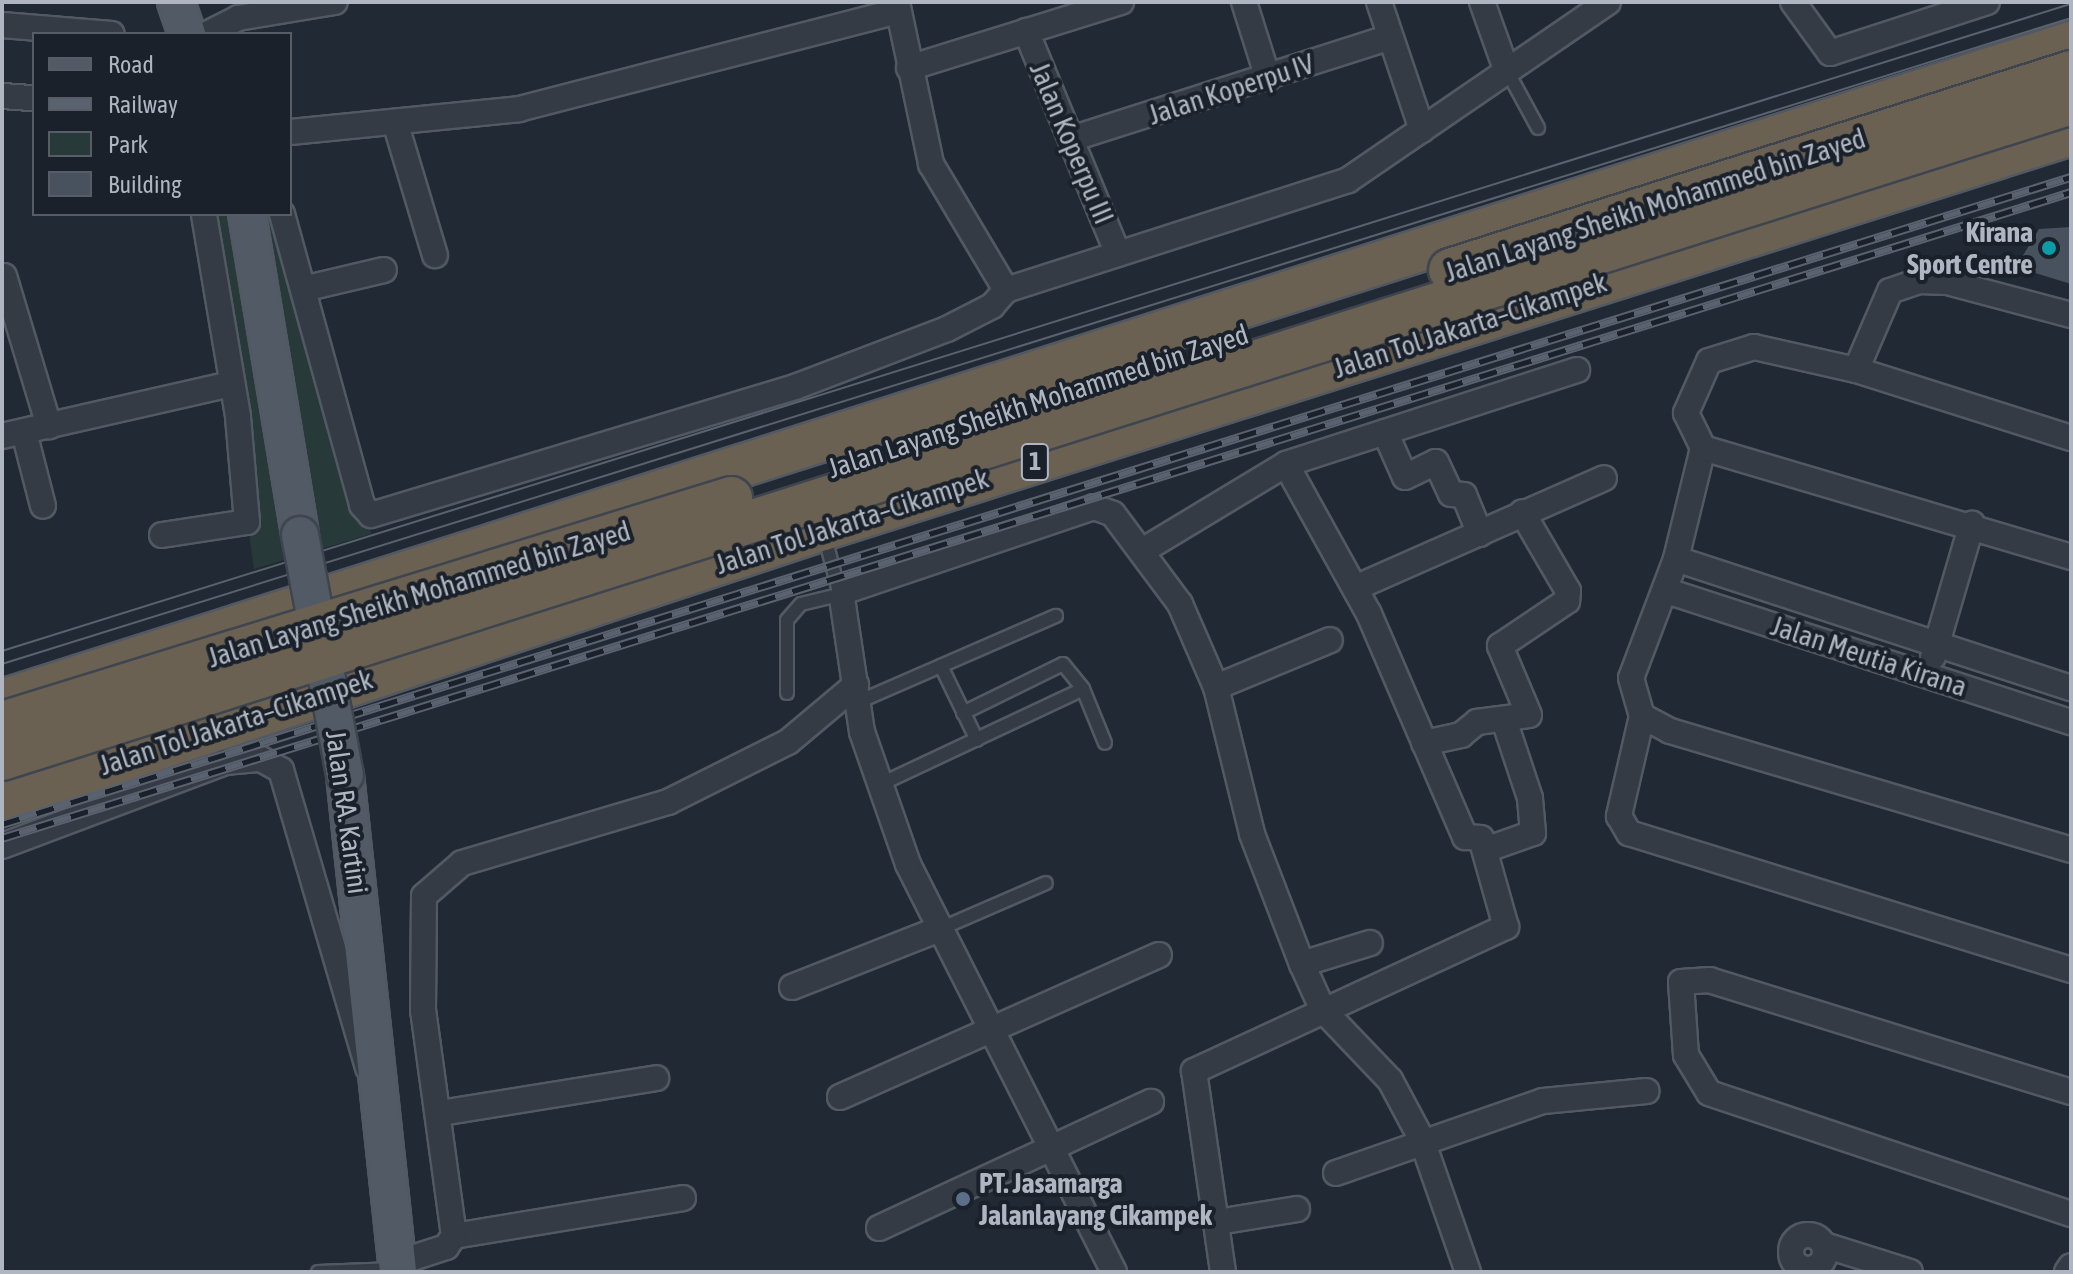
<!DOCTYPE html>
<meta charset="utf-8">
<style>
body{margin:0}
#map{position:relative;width:2073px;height:1274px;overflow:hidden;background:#212a34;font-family:"Asap Condensed",sans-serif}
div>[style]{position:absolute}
.green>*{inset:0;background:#273939}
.building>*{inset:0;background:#48515e}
.roads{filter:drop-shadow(2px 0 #525963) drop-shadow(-2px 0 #525963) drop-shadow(0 2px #525963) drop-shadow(0 -2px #525963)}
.service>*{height:12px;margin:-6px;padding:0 6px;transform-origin:6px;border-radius:6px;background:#343b45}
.minor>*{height:24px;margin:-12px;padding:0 12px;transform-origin:12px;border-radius:12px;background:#343b45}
.minor>.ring{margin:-12px;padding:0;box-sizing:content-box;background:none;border:24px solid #343b45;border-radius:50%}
.primary>*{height:36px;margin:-18px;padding:0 18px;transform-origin:18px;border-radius:18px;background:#525a65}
.motorway>*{height:42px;margin:-21px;padding:0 21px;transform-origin:21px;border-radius:21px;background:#6a6152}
.tram>*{height:2px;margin:-1px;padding:0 1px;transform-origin:1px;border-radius:1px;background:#59626e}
.rail>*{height:9px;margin-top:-4.5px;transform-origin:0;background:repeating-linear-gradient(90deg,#1a212a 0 18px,#59626e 0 36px);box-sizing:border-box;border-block:2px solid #59626e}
.bridges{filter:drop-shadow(2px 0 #3e454f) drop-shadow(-2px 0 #3e454f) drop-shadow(0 2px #3e454f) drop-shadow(0 -2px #3e454f)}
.primary-bridge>*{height:36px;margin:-18px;padding:0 18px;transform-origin:18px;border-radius:18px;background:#525a65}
.motorway-bridge>*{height:42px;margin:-21px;padding:0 21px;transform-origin:21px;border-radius:21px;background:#6a6152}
.dots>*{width:22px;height:22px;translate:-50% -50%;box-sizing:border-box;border:4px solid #1a212a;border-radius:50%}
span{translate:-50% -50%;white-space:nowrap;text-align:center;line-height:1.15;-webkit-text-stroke:8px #1a212a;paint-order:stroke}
.shield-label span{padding:2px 6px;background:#1a212a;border:2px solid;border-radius:6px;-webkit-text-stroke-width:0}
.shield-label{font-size:26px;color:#afb6c2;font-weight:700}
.street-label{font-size:28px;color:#afb6c2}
.poi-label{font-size:28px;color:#afb6c2;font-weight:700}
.right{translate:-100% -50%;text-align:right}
.left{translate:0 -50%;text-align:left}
.frame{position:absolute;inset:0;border:4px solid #afb6c2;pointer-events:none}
.legend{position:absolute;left:32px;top:32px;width:260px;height:184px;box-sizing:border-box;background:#1a212a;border:2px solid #565d67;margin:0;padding:10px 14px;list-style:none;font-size:24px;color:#afb6c2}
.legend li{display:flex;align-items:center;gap:16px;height:40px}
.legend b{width:40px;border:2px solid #565d67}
</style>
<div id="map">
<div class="green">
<i style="clip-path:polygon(204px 214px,282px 214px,371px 534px,254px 569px)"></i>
</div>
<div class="building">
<i style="clip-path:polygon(2071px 227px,2071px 284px,2016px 267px,2039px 229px)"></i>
</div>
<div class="roads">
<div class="service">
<i style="left:1506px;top:69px;width:67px;rotate:61.5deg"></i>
<i style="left:825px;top:537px;width:57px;rotate:75.7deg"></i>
<i style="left:941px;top:666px;width:82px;rotate:64.1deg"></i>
<i style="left:787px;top:693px;width:73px;rotate:-90deg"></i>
<i style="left:787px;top:620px;width:21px;rotate:-49deg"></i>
<i style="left:801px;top:604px;width:42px;rotate:-13.7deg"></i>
<i style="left:858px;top:702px;width:216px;rotate:-23.5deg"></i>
<i style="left:963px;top:713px;width:111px;rotate:-26.1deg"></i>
<i style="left:1063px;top:664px;width:32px;rotate:51deg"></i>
<i style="left:1083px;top:689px;width:58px;rotate:67.8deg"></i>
<i style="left:879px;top:785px;width:225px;rotate:-25.2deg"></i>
<i style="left:942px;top:928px;width:113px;rotate:-23.4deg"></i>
<i style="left:318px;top:1272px;width:76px;rotate:-2.3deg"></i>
</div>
<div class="minor">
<i style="left:897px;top:2px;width:166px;rotate:78.1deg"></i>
<i style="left:931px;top:164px;width:147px;rotate:59.2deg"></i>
<i style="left:1244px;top:2px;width:80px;rotate:72.5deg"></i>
<i style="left:1379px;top:2px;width:135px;rotate:71.4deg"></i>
<i style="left:1482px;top:2px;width:71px;rotate:70.3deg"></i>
<i style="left:1793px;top:2px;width:63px;rotate:54deg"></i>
<i style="left:1830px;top:53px;width:165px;rotate:-18deg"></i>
<i style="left:2px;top:25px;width:110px;rotate:4.7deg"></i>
<i style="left:1026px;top:31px;width:241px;rotate:67.6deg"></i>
<i style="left:207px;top:34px;width:35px;rotate:-27deg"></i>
<i style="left:238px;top:18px;width:98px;rotate:-9.4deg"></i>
<i style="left:909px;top:68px;width:222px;rotate:-17.3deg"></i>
<i style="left:2px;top:96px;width:32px;rotate:4deg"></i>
<i style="left:395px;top:122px;width:139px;rotate:73.3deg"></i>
<i style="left:290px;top:132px;width:230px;rotate:-5.7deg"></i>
<i style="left:519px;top:109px;width:392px;rotate:-14.5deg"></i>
<i style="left:1071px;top:139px;width:335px;rotate:-17.7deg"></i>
<i style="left:282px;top:214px;width:302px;rotate:74.6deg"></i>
<i style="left:362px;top:505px;width:13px;rotate:48deg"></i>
<i style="left:371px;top:515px;width:443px;rotate:-16.8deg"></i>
<i style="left:795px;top:387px;width:163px;rotate:-20.9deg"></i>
<i style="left:947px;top:329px;width:51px;rotate:-27.1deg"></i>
<i style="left:992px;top:306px;width:21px;rotate:-49deg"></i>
<i style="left:1006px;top:290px;width:359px;rotate:-17.8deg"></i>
<i style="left:1348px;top:180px;width:315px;rotate:-34.4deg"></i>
<i style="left:4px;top:276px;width:157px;rotate:73.3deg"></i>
<i style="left:303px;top:289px;width:83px;rotate:-13.2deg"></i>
<i style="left:1856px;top:370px;width:86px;rotate:-66.7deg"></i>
<i style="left:1890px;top:291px;width:31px;rotate:-19deg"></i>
<i style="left:1919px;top:281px;width:28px;rotate:2deg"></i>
<i style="left:1947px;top:282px;width:128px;rotate:14.9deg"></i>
<i style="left:24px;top:432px;width:76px;rotate:75.6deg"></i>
<i style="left:1385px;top:432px;width:49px;rotate:66deg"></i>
<i style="left:1405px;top:477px;width:34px;rotate:-26deg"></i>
<i style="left:1436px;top:462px;width:35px;rotate:65deg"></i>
<i style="left:1451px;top:494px;width:13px;rotate:4deg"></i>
<i style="left:1464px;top:495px;width:42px;rotate:67.7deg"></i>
<i style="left:2px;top:436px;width:235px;rotate:-12.8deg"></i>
<i style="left:2071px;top:438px;width:225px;rotate:-162.4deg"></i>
<i style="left:1856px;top:370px;width:105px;rotate:-167.3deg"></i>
<i style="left:1754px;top:347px;width:47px;rotate:162.7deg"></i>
<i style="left:1709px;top:361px;width:57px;rotate:113.9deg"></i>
<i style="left:1686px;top:413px;width:39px;rotate:64deg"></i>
<i style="left:1703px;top:448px;width:114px;rotate:103.7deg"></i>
<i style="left:1676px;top:559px;width:127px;rotate:110.7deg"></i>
<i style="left:1631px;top:678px;width:40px;rotate:74deg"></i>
<i style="left:1642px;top:716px;width:32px;rotate:28deg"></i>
<i style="left:1670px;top:731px;width:418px;rotate:16.5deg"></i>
<i style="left:1703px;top:448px;width:384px;rotate:16.5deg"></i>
<i style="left:162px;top:535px;width:86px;rotate:-8.7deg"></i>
<i style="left:247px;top:522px;width:106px;rotate:-94.9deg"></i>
<i style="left:238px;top:416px;width:205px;rotate:-99.6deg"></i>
<i style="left:1142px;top:551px;width:168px;rotate:-31.1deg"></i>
<i style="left:1286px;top:464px;width:306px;rotate:-17.9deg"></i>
<i style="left:1676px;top:559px;width:416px;rotate:18.1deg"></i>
<i style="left:1355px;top:588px;width:272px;rotate:-23.8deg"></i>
<i style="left:1667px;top:591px;width:425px;rotate:18deg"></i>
<i style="left:1933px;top:657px;width:139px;rotate:-73.7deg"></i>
<i style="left:1216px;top:687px;width:123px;rotate:-22.4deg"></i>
<i style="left:1642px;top:716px;width:103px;rotate:103deg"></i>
<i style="left:1619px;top:816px;width:20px;rotate:60deg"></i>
<i style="left:1629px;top:833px;width:463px;rotate:17.2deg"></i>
<i style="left:1424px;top:743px;width:38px;rotate:-12deg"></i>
<i style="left:1461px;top:735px;width:21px;rotate:-39deg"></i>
<i style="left:1477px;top:722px;width:52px;rotate:-7.7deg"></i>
<i style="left:1529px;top:715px;width:75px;rotate:-112.8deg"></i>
<i style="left:1500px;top:646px;width:81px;rotate:-33.9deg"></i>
<i style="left:1567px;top:601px;width:10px;rotate:-84deg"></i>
<i style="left:1568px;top:591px;width:91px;rotate:-120.2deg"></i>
<i style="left:2px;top:846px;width:238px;rotate:-20.6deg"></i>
<i style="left:225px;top:762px;width:36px;rotate:-5deg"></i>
<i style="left:261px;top:759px;width:23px;rotate:29deg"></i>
<i style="left:281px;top:770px;width:310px;rotate:73.7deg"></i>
<i style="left:1485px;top:850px;width:51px;rotate:-19.5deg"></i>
<i style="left:1533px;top:833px;width:35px;rotate:-95deg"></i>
<i style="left:1530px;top:798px;width:79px;rotate:-108.4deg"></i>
<i style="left:1302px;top:964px;width:71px;rotate:-17.2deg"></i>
<i style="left:792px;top:987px;width:161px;rotate:-21.5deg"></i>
<i style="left:2071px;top:1092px;width:378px;rotate:-162.8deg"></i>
<i style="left:1710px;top:980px;width:29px;rotate:176deg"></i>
<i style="left:1681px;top:982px;width:73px;rotate:86.1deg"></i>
<i style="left:1686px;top:1055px;width:44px;rotate:58.8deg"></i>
<i style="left:1709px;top:1093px;width:382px;rotate:18.5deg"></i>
<i style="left:840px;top:1097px;width:349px;rotate:-24deg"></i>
<i style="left:441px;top:1113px;width:218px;rotate:-9.2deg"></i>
<i style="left:1336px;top:1173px;width:219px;rotate:-19.2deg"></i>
<i style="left:1543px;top:1101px;width:104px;rotate:-5.5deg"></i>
<i style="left:1218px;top:1222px;width:80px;rotate:-9.3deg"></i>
<i style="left:879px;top:1228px;width:300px;rotate:-24.9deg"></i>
<i class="ring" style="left:1791px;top:1235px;width:10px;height:10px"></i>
<i style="left:454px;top:1236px;width:232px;rotate:-9.4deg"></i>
<i style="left:1824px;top:1245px;width:90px;rotate:17.4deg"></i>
<i style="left:397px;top:1263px;width:52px;rotate:-18.1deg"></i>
<i style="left:446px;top:1247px;width:14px;rotate:-54deg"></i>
<i style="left:454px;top:1236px;width:227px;rotate:-97.8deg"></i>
<i style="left:423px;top:1011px;width:115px;rotate:-89.5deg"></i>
<i style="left:424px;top:896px;width:50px;rotate:-41deg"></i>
<i style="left:462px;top:863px;width:215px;rotate:-16.5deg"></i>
<i style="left:668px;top:802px;width:134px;rotate:-26.6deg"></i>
<i style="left:788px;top:742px;width:89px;rotate:-40deg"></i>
<i style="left:1114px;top:1272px;width:457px;rotate:-116.8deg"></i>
<i style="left:908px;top:864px;width:140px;rotate:-109.2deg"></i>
<i style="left:862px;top:732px;width:135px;rotate:-98.5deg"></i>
<i style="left:842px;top:598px;width:8px;rotate:-60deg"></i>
<i style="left:846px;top:591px;width:262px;rotate:-18.7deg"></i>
<i style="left:1094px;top:507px;width:20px;rotate:20deg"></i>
<i style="left:1113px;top:514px;width:112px;rotate:53.3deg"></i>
<i style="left:1180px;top:604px;width:90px;rotate:66.6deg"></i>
<i style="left:1216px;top:687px;width:151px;rotate:76.2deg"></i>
<i style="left:1252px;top:834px;width:139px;rotate:69deg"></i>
<i style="left:1302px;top:964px;width:51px;rotate:65.5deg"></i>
<i style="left:1323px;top:1010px;width:97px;rotate:46.3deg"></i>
<i style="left:1390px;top:1080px;width:68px;rotate:61.9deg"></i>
<i style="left:1422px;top:1140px;width:140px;rotate:70.8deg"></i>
<i style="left:1223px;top:1272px;width:203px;rotate:-98.2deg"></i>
<i style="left:1194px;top:1071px;width:344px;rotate:-24.8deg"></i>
<i style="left:1506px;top:927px;width:92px;rotate:-105.7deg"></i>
<i style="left:1481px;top:838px;width:16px;rotate:-176deg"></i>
<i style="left:1465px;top:837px;width:243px;rotate:-113.3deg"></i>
<i style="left:1369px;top:614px;width:171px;rotate:-119deg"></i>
<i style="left:2067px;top:1272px;width:7px;rotate:-56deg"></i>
</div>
<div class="primary">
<i style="left:176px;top:2px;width:34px;rotate:71deg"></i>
<i style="left:247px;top:214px;width:325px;rotate:80.6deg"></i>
<i style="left:345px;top:775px;width:500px;rotate:83.9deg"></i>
</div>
<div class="motorway">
<i style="left:2px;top:701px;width:2171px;rotate:-17.64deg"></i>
<i style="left:2px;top:800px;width:865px;rotate:-18.27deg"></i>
<i style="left:823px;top:529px;width:1309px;rotate:-17.56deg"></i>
</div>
</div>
<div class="tram">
<i style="left:2px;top:651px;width:2168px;rotate:-17.37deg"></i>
<i style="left:2px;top:664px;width:2168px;rotate:-17.34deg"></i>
</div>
<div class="rail">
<i style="left:2px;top:824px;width:2168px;rotate:-17.37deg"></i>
<i style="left:2px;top:838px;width:2168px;rotate:-17.34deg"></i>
</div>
<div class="bridges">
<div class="primary-bridge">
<i style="left:300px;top:535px;width:244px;rotate:79.4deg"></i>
</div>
<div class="motorway-bridge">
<i style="left:1450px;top:270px;width:652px;rotate:-17.68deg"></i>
<i style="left:2px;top:723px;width:763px;rotate:-17.15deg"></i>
<i style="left:2px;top:759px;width:2171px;rotate:-17.59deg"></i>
</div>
</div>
<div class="dots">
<i style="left:2049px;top:248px;background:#0f9aa8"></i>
<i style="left:963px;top:1199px;background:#5c6f8a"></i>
</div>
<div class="shield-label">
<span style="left:1035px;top:462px">1</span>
</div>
<div class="street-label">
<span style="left:1231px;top:89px;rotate:-18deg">Jalan Koperpu IV</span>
<span style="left:1072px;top:143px;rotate:67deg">Jalan Koperpu III</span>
<span style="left:1655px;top:205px;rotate:-18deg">Jalan Layang Sheikh Mohammed bin Zayed</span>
<span style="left:1470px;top:325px;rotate:-18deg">Jalan Tol Jakarta–Cikampek</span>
<span style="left:1038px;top:401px;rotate:-18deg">Jalan Layang Sheikh Mohammed bin Zayed</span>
<span style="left:852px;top:521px;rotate:-18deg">Jalan Tol Jakarta–Cikampek</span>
<span style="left:419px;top:594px;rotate:-17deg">Jalan Layang Sheikh Mohammed bin Zayed</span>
<span style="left:1869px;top:656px;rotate:18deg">Jalan Meutia Kirana</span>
<span style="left:236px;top:722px;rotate:-18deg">Jalan Tol Jakarta–Cikampek</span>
<span style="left:347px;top:812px;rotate:82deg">Jalan RA. Kartini</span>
</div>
<div class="poi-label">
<span class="right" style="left:2033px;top:248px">Kirana<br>Sport Centre</span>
<span class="left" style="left:979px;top:1199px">PT. Jasamarga<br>Jalanlayang Cikampek</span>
</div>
<div class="frame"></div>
<ul class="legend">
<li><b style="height:10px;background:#525a65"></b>Road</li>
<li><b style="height:10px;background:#59626e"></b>Railway</li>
<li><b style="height:22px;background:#273939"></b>Park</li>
<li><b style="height:22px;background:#48515e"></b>Building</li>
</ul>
</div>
